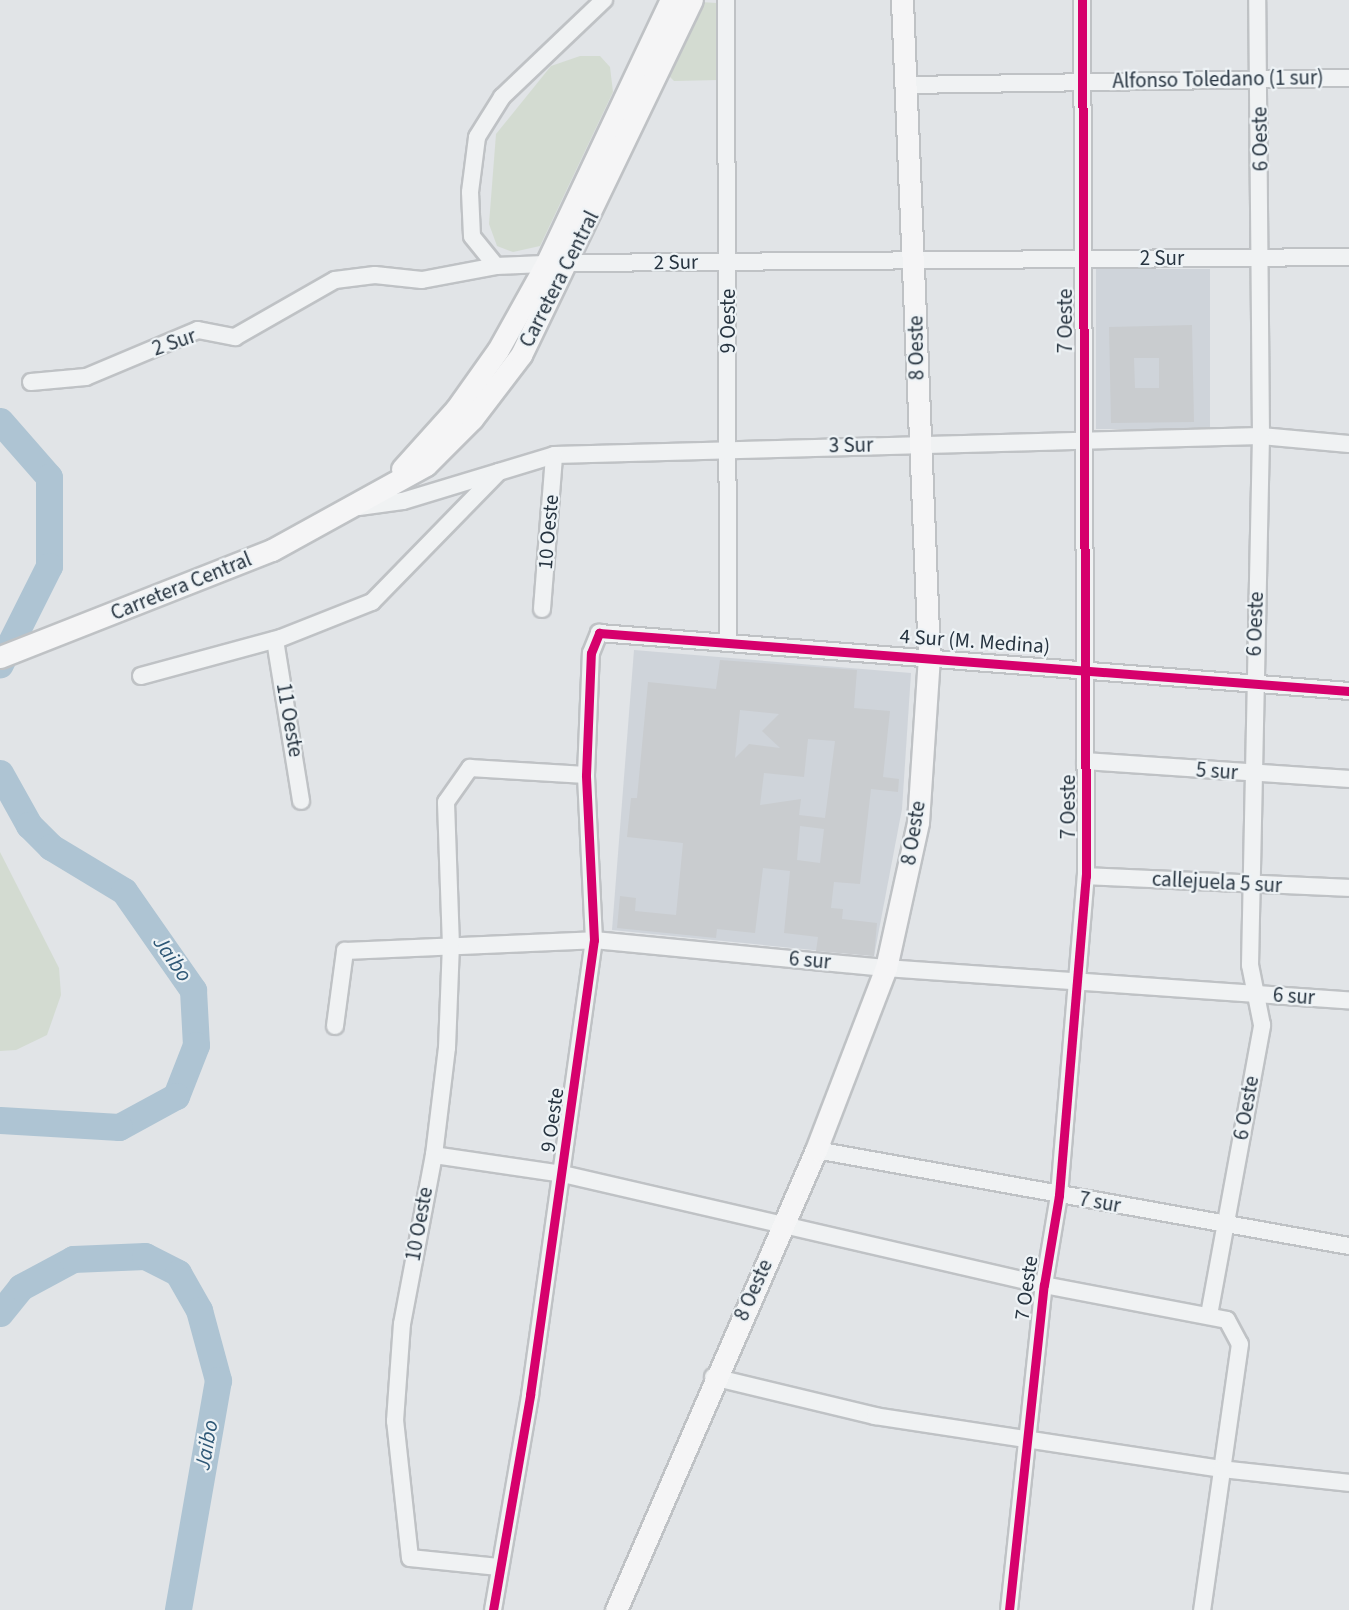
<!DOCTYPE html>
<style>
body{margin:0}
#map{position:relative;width:1349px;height:1610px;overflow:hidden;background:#e1e4e7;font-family:"Source Sans 3",sans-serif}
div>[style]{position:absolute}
.built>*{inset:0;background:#cfd4da;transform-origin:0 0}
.green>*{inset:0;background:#d3dbd1}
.river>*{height:27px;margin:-13.5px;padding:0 13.5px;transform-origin:13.5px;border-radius:13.5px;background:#aec4d3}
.building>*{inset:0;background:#c9cccf}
.roads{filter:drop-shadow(2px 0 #bfc2c5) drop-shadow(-2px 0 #bfc2c5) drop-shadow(0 2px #bfc2c5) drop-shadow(0 -2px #bfc2c5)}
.minor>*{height:16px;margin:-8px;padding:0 8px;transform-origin:8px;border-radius:8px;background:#f0f2f3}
.major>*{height:21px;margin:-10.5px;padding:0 10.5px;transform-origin:10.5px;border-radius:10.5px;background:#f5f5f6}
.cycleway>*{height:9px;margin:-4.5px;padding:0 4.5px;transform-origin:4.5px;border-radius:4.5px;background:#d6006c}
span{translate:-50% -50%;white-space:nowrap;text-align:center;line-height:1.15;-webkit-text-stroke:4.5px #eef3f6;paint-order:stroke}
.street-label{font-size:21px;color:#273440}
.water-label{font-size:22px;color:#2f5876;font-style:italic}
</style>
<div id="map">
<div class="built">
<i style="left:1096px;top:269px;width:114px;height:160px"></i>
<i style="clip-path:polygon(634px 650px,911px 673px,902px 809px,874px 956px,612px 930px)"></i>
</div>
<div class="green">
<i style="clip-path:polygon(700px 2px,717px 3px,719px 80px,674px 81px,666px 73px)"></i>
<i style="clip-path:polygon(580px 56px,600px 56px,610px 67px,613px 92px,540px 246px,513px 252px,497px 246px,489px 224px,496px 134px,551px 66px)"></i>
<i style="clip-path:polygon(0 852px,59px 968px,61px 995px,47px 1035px,16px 1050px,0 1051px)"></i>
</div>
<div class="river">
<i style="left:0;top:421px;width:74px;rotate:48.8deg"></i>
<i style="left:49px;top:477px;width:89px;rotate:90deg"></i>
<i style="left:49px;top:566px;width:110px;rotate:116.6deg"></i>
<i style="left:0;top:773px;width:60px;rotate:60.9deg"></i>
<i style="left:29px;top:825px;width:31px;rotate:45deg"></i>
<i style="left:51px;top:847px;width:85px;rotate:31.1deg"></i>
<i style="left:124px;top:891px;width:121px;rotate:55.1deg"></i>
<i style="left:193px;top:990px;width:55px;rotate:86.9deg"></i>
<i style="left:196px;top:1045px;width:55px;rotate:111.4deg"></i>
<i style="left:176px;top:1096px;width:65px;rotate:151.5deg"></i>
<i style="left:119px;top:1127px;width:119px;rotate:-176.6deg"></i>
<i style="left:0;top:1313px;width:33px;rotate:-51deg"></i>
<i style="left:21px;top:1287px;width:59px;rotate:-28.3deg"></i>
<i style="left:73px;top:1259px;width:72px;rotate:-2.4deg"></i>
<i style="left:145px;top:1256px;width:37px;rotate:27deg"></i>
<i style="left:178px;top:1273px;width:43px;rotate:60.4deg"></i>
<i style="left:199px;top:1310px;width:73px;rotate:74.8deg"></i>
<i style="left:218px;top:1380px;width:233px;rotate:99.9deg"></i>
</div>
<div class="building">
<i style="clip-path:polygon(evenodd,1192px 325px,1194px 422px,1111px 423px,1109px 327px,1192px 325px,1134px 358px,1159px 358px,1159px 388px,1135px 388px,1134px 358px)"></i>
<i style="clip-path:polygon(evenodd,720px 660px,857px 670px,854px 708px,890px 711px,883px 777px,899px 779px,898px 792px,871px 789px,860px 884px,834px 882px,831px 908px,843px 909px,842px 919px,877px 923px,874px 956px,816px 951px,818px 937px,784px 933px,790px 871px,763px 868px,755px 933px,717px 929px,716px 938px,617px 928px,620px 896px,636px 898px,635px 911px,676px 915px,683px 843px,627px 837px,631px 798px,637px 798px,648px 682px,716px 689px,720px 660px,740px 710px,779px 714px,762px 731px,780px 748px,749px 744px,735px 758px,740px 710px,720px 660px,808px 739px,835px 741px,825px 818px,799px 815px,801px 799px,760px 805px,764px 773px,804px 777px,808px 739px,720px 660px,800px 826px,824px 829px,820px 863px,797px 860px,800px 826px)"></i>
</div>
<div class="roads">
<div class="minor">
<i style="left:726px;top:0;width:643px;rotate:89.82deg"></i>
<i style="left:906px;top:85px;width:443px;rotate:-0.9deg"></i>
<i style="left:496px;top:266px;width:38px;rotate:-129deg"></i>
<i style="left:472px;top:236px;width:44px;rotate:-92.6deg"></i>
<i style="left:470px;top:192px;width:55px;rotate:-82.7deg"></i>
<i style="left:477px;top:137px;width:47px;rotate:-58deg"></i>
<i style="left:502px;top:97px;width:141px;rotate:-43.6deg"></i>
<i style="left:31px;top:382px;width:55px;rotate:-5.2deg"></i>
<i style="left:86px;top:377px;width:121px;rotate:-22.8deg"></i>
<i style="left:198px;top:330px;width:38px;rotate:11deg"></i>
<i style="left:235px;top:337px;width:115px;rotate:-29.7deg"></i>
<i style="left:335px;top:280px;width:40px;rotate:-7.1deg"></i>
<i style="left:375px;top:275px;width:47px;rotate:6.1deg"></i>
<i style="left:422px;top:280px;width:75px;rotate:-10.7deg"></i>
<i style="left:496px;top:266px;width:73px;rotate:-2.4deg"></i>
<i style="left:569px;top:263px;width:780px;rotate:-0.44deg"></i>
<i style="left:359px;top:507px;width:44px;rotate:-7.8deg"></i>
<i style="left:403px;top:501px;width:158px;rotate:-16.9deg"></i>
<i style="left:554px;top:455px;width:707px;rotate:-1.54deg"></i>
<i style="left:1261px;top:436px;width:88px;rotate:5.2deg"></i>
<i style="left:542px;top:609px;width:154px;rotate:-85.5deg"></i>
<i style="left:275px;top:640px;width:163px;rotate:80.8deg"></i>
<i style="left:141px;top:676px;width:145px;rotate:-15.2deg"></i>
<i style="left:281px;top:638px;width:98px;rotate:-21.6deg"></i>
<i style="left:372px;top:602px;width:182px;rotate:-45.7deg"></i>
<i style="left:1085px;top:761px;width:265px;rotate:3.9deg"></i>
<i style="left:1086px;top:876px;width:263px;rotate:2.6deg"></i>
<i style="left:335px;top:1026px;width:76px;rotate:-82.4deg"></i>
<i style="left:345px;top:951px;width:249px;rotate:-2.5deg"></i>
<i style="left:594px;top:940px;width:293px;rotate:5.5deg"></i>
<i style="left:886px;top:968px;width:464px;rotate:4deg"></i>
<i style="left:816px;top:1150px;width:542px;rotate:10.21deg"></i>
<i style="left:434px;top:1155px;width:130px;rotate:8.4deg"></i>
<i style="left:563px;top:1174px;width:494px;rotate:13deg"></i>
<i style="left:1044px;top:1285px;width:186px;rotate:10.8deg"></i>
<i style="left:1227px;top:1320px;width:27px;rotate:62deg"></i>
<i style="left:1240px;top:1344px;width:269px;rotate:98.1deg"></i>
<i style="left:1209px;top:1315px;width:295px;rotate:-79.6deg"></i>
<i style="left:1262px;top:1025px;width:61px;rotate:-101.3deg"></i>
<i style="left:1250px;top:965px;width:529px;rotate:-88.81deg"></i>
<i style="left:1261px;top:436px;width:436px;rotate:-90.5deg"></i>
<i style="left:713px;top:1377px;width:167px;rotate:13.5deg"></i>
<i style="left:875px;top:1416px;width:350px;rotate:8.7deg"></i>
<i style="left:1221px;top:1469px;width:129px;rotate:6.2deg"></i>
<i style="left:498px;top:1567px;width:88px;rotate:-174.2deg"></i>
<i style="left:410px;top:1558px;width:138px;rotate:-96.2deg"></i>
<i style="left:395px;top:1421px;width:97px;rotate:-85.9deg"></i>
<i style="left:402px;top:1324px;width:172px;rotate:-79.3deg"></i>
<i style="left:434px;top:1155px;width:108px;rotate:-83.1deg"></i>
<i style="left:447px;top:1048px;width:102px;rotate:-87.8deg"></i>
<i style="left:451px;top:946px;width:144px;rotate:-92deg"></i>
<i style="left:446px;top:802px;width:42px;rotate:-54.8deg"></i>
<i style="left:470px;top:768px;width:116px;rotate:3.5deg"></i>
<i style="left:493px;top:1610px;width:218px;rotate:-80.2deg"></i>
<i style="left:530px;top:1395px;width:459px;rotate:-82deg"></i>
<i style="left:594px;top:940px;width:165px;rotate:-92.8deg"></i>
<i style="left:586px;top:775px;width:122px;rotate:-87.7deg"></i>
<i style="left:591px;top:653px;width:22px;rotate:-68deg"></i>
<i style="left:599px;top:633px;width:752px;rotate:4.42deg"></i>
<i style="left:1009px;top:1610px;width:327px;rotate:-83.9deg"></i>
<i style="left:1044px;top:1285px;width:91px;rotate:-80.5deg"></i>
<i style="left:1059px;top:1195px;width:320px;rotate:-85.2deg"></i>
<i style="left:1086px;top:876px;width:876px;rotate:-90.26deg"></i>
</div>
<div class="major">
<i style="left:402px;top:469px;width:81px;rotate:-48deg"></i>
<i style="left:456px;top:409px;width:72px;rotate:-54.6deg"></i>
<i style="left:498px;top:350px;width:98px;rotate:-60.8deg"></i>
<i style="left:546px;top:264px;width:292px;rotate:-64.7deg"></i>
<i style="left:0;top:657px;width:292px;rotate:-21.5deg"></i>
<i style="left:272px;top:550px;width:176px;rotate:-28.9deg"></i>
<i style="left:426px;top:465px;width:65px;rotate:-45deg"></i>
<i style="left:472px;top:419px;width:81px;rotate:-52.6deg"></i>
<i style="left:521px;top:355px;width:394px;rotate:-64.3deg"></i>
<i style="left:616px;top:1610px;width:502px;rotate:-66.5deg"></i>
<i style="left:816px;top:1150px;width:195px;rotate:-69deg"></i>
<i style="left:886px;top:968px;width:149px;rotate:-77.6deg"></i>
<i style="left:918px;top:822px;width:166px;rotate:-86.2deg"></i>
<i style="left:929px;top:656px;width:657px;rotate:-92.36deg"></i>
</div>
</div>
<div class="cycleway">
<i style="left:493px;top:1610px;width:218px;rotate:-80.2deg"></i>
<i style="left:530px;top:1395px;width:459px;rotate:-82deg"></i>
<i style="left:594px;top:940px;width:165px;rotate:-92.8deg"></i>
<i style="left:586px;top:775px;width:122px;rotate:-87.7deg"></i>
<i style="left:591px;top:653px;width:22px;rotate:-68deg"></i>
<i style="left:599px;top:633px;width:752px;rotate:4.42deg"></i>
<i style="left:1009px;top:1610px;width:327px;rotate:-83.9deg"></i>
<i style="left:1044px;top:1285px;width:91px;rotate:-80.5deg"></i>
<i style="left:1059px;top:1195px;width:320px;rotate:-85.2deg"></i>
<i style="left:1086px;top:876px;width:876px;rotate:-90.26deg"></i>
</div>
<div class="street-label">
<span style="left:1218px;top:79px;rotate:-1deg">Alfonso Toledano (1 sur)</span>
<span style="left:1260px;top:139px;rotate:-91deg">6 Oeste</span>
<span style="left:1162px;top:258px">2 Sur</span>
<span style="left:676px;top:262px;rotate:-1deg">2 Sur</span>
<span style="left:559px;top:279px;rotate:-63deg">Carretera Central</span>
<span style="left:728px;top:321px;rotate:-90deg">9 Oeste</span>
<span style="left:1065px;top:321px;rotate:-90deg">7 Oeste</span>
<span style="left:174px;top:342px;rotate:-19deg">2 Sur</span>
<span style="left:916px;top:348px;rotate:-91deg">8 Oeste</span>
<span style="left:851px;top:445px;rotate:-1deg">3 Sur</span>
<span style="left:548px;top:532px;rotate:-85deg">10 Oeste</span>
<span style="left:181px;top:586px;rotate:-22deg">Carretera Central</span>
<span style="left:1255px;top:624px;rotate:-88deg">6 Oeste</span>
<span style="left:975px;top:641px;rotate:4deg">4 Sur (M. Medina)</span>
<span style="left:290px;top:720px;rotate:80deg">11 Oeste</span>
<span style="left:1217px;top:771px;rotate:4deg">5 sur</span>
<span style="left:1068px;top:807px;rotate:-90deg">7 Oeste</span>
<span style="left:913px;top:833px;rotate:-81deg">8 Oeste</span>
<span style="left:1217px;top:882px;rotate:3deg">callejuela 5 sur</span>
<span style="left:810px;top:960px;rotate:5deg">6 sur</span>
<span style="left:1294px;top:996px;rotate:4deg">6 sur</span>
<span style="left:1246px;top:1108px;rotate:-80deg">6 Oeste</span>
<span style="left:552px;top:1120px;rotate:-82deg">9 Oeste</span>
<span style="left:1100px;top:1202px;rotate:10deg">7 sur</span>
<span style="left:419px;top:1224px;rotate:-80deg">10 Oeste</span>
<span style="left:1026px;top:1288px;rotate:-82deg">7 Oeste</span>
<span style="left:753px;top:1290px;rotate:-66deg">8 Oeste</span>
</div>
<div class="water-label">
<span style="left:172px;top:959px;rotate:55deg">Jaibo</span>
<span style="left:207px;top:1445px;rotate:-80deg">Jaibo</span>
</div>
</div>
